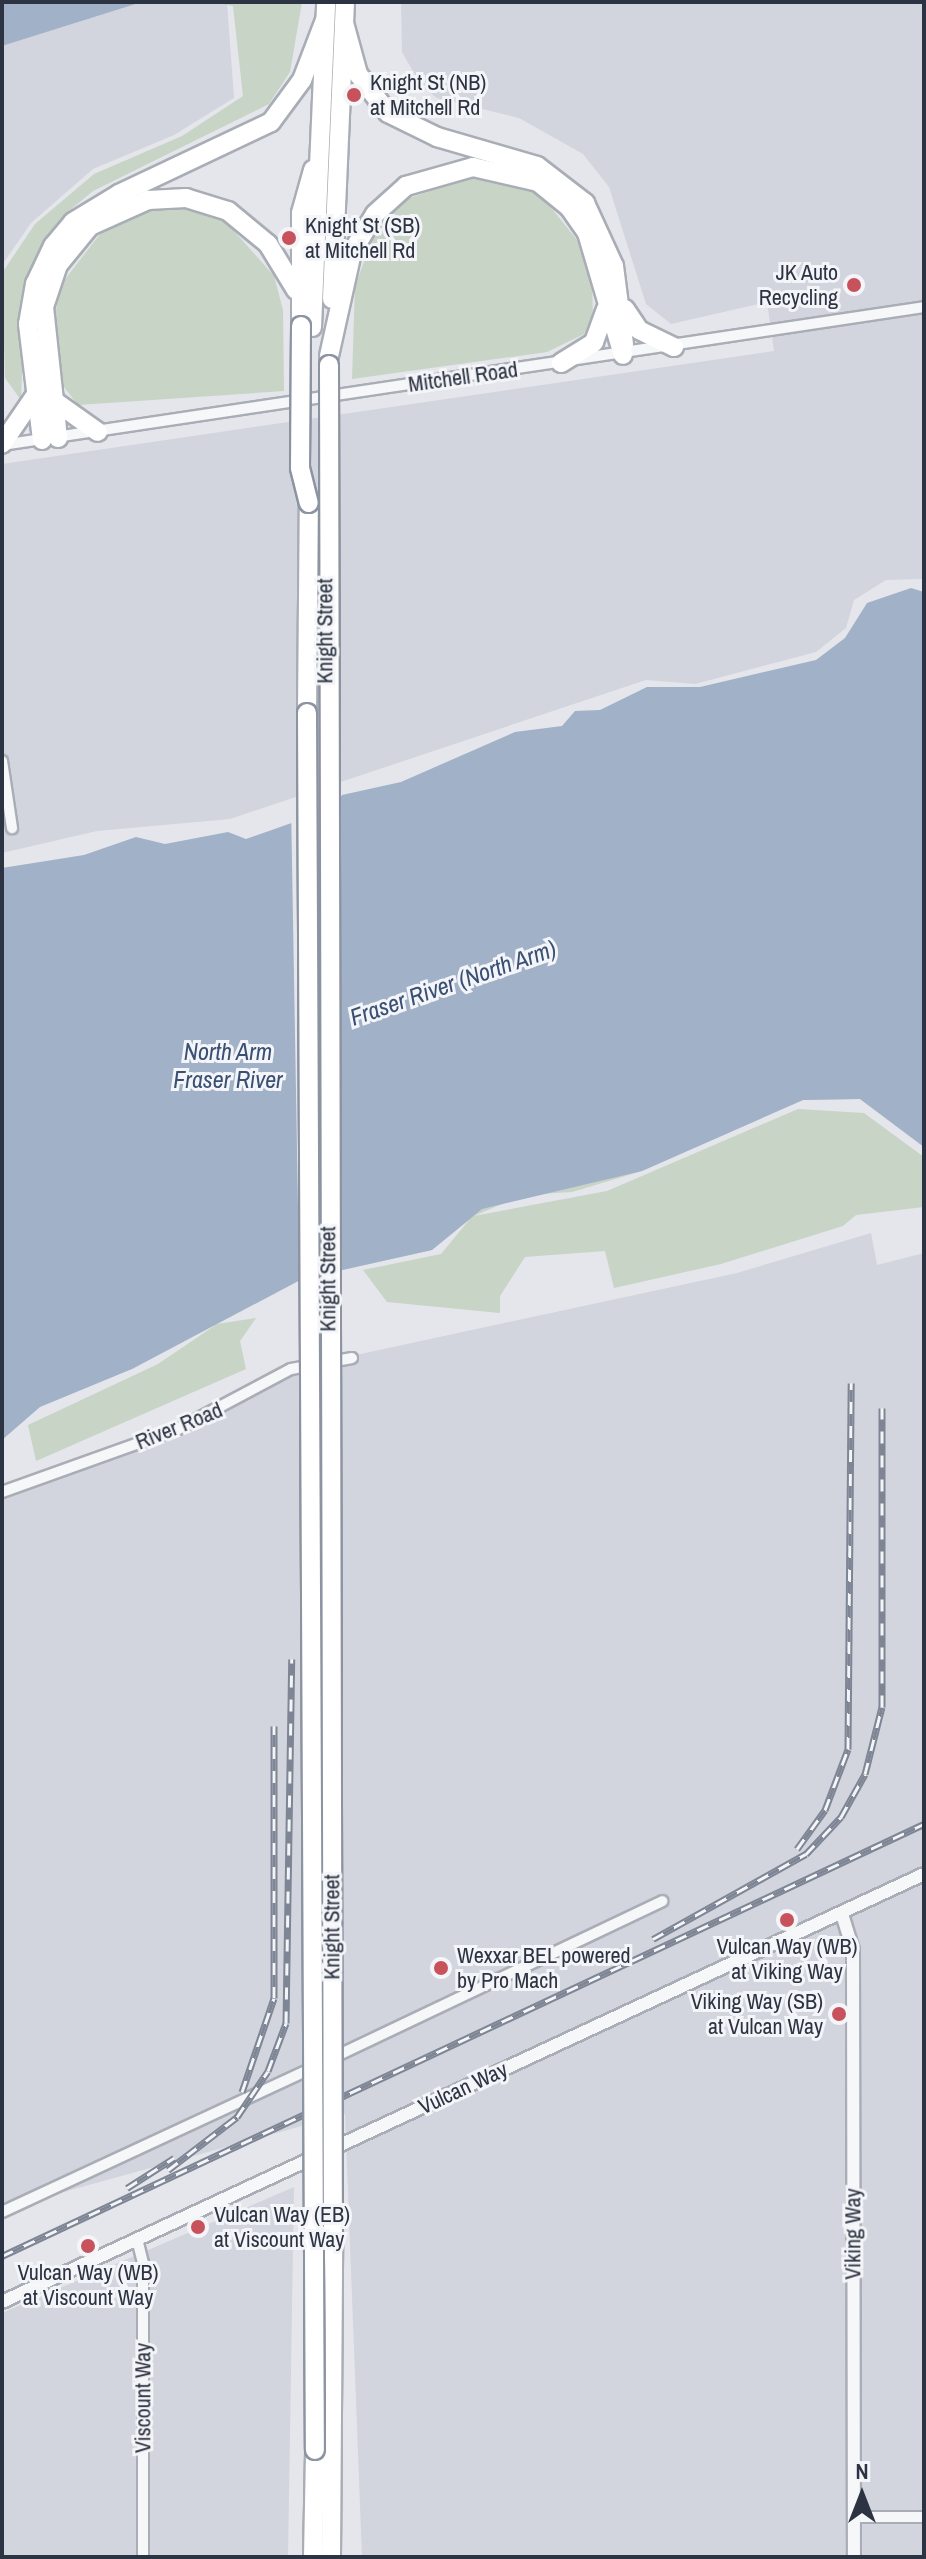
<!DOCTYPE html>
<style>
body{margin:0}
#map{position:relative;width:926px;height:2559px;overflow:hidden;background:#e4e6eb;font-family:"Archivo Narrow",sans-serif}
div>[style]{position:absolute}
.built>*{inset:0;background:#d2d5dd}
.green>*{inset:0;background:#c8d4c5}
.water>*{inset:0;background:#a1b1c8}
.pier>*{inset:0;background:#e4e6eb;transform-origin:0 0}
.roads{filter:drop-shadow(2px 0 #a9adb5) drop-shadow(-2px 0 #a9adb5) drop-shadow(0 2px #a9adb5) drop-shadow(0 -2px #a9adb5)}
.minor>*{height:10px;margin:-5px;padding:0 5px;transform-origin:5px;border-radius:5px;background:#f6f7f9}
.tertiary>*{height:12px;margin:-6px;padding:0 6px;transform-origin:6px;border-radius:6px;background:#f6f7f9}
.motorway>*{height:18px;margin:-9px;padding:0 9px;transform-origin:9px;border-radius:9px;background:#fff}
.rail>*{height:7px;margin-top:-3.5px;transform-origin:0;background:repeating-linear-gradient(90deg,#f4f5f8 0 12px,#7e8594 0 24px);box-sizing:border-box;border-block:2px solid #7e8594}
.bridges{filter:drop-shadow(2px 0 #8c93a1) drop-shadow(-2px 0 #8c93a1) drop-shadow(0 2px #8c93a1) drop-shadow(0 -2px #8c93a1)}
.motorway-bridge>*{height:18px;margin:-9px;padding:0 9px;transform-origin:9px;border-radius:9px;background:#fff}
.dots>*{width:22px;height:22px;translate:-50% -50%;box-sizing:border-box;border:4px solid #f4f5f8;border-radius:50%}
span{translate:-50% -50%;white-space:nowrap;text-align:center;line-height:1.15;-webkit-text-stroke:6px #f4f5f8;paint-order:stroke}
.poi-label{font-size:22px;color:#2c3342}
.left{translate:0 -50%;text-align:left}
.right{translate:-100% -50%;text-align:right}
.street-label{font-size:22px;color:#2c3342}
.water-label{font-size:24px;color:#394f74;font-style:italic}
.frame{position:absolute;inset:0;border:4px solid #2c3342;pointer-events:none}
.north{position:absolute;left:822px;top:2455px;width:80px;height:80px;-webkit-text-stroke:6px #f4f5f8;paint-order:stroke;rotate:0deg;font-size:22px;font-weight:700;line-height:32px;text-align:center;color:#2c3342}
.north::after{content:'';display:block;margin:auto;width:28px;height:36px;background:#2c3342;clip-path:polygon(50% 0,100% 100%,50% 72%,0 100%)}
</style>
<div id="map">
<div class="built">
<i style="clip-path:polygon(142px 2px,227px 2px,234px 98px,174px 135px,93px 169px,31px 223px,2px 265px,2px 46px)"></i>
<i style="clip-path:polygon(401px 2px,924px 2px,924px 579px,886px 580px,854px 600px,846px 628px,816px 652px,695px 684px,646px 680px,230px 819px,97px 831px,2px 853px,2px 464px,774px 351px,767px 302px,671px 324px,646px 304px,609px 187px,583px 154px,519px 118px,437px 98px,422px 87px,402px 52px)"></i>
<i style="clip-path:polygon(871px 1233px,877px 1265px,924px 1253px,924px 2557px,362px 2557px,345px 2114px,2px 2209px,2px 1492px,178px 1429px,291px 1369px,737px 1273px)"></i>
<i style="clip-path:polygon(294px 2187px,288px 2557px,2px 2557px,2px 2313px)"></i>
</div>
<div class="green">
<i style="clip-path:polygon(210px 2px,302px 2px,290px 72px,269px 104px,93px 191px,64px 215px,25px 281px,21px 400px,5px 378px,2px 273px,35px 224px,94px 174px,182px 136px,243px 96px,233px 6px)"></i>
<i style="clip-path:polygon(475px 176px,537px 190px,581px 245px,592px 283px,593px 318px,584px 334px,547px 352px,352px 379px,355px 286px,376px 230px,392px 204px)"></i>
<i style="clip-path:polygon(188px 208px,227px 223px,274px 276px,283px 310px,284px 391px,78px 405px,64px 387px,54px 327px,59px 287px,107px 225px,144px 211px)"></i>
<i style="clip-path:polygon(883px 1095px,924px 1147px,860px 1099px,803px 1100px,642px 1171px,572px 1192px,523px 1195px,474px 1216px,607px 1191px,798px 1109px,864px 1113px,924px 1157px,924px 1207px,856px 1215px,843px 1226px,721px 1264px,614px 1288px,605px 1251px,525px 1257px,500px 1296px,500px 1313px,387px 1302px,363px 1270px,441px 1254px,469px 1220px,432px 1250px,302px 1279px,132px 1369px,88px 1381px,666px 1099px)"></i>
<i style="clip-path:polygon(256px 1318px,240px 1341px,246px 1369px,36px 1461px,28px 1425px,158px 1364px,217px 1324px)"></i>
</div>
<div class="water">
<i style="clip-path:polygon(2px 2px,142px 2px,2px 46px)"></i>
<i style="clip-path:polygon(911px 588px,924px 592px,924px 1147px,860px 1099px,803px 1100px,642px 1171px,482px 1209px,432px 1250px,302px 1279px,132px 1369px,40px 1407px,2px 1440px,2px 868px,84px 855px,136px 837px,165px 844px,228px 832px,246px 839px,334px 808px,342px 795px,401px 782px,515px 732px,562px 726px,575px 711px,600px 710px,647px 687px,700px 687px,816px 660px,845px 638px,867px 603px)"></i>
</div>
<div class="pier">
<i style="left:331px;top:805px;width:469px;height:40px;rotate:89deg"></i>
</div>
<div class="roads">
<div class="minor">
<i style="left:2px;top:445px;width:932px;rotate:-8.51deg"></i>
<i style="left:2px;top:761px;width:68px;rotate:81.5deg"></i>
<i style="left:2px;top:1492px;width:187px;rotate:-19.7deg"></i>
<i style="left:178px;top:1429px;width:128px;rotate:-28deg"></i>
<i style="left:291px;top:1369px;width:62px;rotate:-10.2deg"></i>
<i style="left:330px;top:2059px;width:368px;rotate:-25.4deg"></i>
<i style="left:2px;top:2212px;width:346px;rotate:-24.9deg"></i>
<i style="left:137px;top:2239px;width:25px;rotate:76deg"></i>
<i style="left:143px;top:2263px;width:294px;rotate:90deg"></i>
<i style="left:854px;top:2517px;width:70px"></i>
</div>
<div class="tertiary">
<i style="left:842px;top:1914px;width:38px;rotate:73deg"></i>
<i style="left:853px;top:1950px;width:607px;rotate:89.91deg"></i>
<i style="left:2px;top:2302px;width:1016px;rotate:-24.9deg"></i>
</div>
<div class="motorway">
<i style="left:344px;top:23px;width:53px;rotate:74.6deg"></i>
<i style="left:358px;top:74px;width:49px;rotate:52.4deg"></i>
<i style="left:388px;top:113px;width:55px;rotate:26.1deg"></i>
<i style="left:437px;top:137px;width:104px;rotate:16.2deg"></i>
<i style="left:537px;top:166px;width:61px;rotate:37.6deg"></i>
<i style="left:585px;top:203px;width:69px;rotate:65.3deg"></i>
<i style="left:614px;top:266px;width:79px;rotate:82.7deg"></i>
<i style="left:332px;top:299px;width:297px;rotate:-87.5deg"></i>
<i style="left:625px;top:309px;width:25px;rotate:56deg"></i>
<i style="left:639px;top:330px;width:39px;rotate:26deg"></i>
<i style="left:301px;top:326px;width:113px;rotate:-90deg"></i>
<i style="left:301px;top:213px;width:45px;rotate:-74.4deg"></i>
<i style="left:312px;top:327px;width:325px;rotate:-87.5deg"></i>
<i style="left:329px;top:356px;width:107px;rotate:-77.5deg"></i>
<i style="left:352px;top:252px;width:44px;rotate:-58.8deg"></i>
<i style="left:375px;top:214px;width:42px;rotate:-42.1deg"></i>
<i style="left:406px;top:186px;width:70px;rotate:-15.8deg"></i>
<i style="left:473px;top:167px;width:67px;rotate:13deg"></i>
<i style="left:538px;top:182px;width:40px;rotate:39deg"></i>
<i style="left:569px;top:207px;width:32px;rotate:55deg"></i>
<i style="left:587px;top:233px;width:127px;rotate:73.6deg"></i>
<i style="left:561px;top:363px;width:39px;rotate:-32deg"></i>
<i style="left:594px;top:342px;width:35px;rotate:-70deg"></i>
<i style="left:53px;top:400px;width:55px;rotate:35.4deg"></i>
<i style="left:58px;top:438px;width:132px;rotate:-96.1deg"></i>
<i style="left:44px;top:307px;width:44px;rotate:-71.6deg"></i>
<i style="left:58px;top:265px;width:50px;rotate:-50.6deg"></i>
<i style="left:90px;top:226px;width:64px;rotate:-24.1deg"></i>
<i style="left:148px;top:200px;width:38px;rotate:-3deg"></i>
<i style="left:186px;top:198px;width:44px;rotate:17.2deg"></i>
<i style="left:228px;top:211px;width:52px;rotate:39.5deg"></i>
<i style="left:268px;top:244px;width:54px;rotate:58.7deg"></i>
<i style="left:42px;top:440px;width:117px;rotate:-96.9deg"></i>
<i style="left:28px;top:324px;width:41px;rotate:-80.1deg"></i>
<i style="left:35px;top:284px;width:42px;rotate:-64.7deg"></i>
<i style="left:53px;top:246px;width:31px;rotate:-50deg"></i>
<i style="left:73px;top:222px;width:54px;rotate:-31.3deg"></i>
<i style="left:119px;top:194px;width:168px;rotate:-25.3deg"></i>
<i style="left:271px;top:122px;width:52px;rotate:-53.6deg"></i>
<i style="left:302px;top:80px;width:64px;rotate:-69deg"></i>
<i style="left:2px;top:444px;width:58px;rotate:-55.5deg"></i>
<i style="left:307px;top:713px;width:210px;rotate:-89.5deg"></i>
<i style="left:313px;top:2557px;width:107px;rotate:-88.9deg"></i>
<i style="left:331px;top:2557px;width:323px;rotate:-89.6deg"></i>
</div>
</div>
<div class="rail">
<i style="left:797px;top:1849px;width:48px;rotate:-54.3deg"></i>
<i style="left:825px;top:1810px;width:65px;rotate:-69.3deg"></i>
<i style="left:848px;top:1749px;width:366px;rotate:-89.5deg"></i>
<i style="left:653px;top:1939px;width:175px;rotate:-29.1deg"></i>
<i style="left:806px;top:1854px;width:51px;rotate:-46.6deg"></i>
<i style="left:841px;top:1817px;width:49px;rotate:-60.8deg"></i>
<i style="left:865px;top:1774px;width:69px;rotate:-75.8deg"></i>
<i style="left:882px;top:1707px;width:299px;rotate:-90deg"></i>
<i style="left:242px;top:2092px;width:99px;rotate:-71.2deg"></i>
<i style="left:274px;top:1998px;width:272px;rotate:-90deg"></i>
<i style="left:168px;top:2170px;width:87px;rotate:-37.5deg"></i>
<i style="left:237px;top:2117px;width:55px;rotate:-56deg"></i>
<i style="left:268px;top:2071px;width:51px;rotate:-69.4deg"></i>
<i style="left:286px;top:2023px;width:364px;rotate:-89.1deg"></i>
<i style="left:127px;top:2188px;width:56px;rotate:-32.6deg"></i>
<i style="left:2px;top:2256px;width:1018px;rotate:-25.11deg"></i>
</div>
<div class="bridges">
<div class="motorway-bridge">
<i style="left:301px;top:326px;width:142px;rotate:90.4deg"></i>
<i style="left:300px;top:468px;width:36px;rotate:76deg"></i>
<i style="left:329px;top:365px;width:1869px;rotate:89.88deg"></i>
<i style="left:307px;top:713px;width:1737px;rotate:89.74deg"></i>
</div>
</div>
<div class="dots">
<i style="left:354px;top:95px;background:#c7525b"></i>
<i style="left:289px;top:238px;background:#c7525b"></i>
<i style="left:854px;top:285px;background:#c7525b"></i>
<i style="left:787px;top:1920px;background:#c7525b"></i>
<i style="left:441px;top:1968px;background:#c7525b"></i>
<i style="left:839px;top:2014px;background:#c7525b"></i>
<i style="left:198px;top:2227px;background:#c7525b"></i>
<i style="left:88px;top:2246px;background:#c7525b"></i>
</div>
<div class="poi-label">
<span class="left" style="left:370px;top:95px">Knight St (NB)<br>at Mitchell Rd</span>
<span class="left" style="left:305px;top:238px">Knight St (SB)<br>at Mitchell Rd</span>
<span class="right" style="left:838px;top:285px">JK Auto<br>Recycling</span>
<span style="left:787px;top:1959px">Vulcan Way (WB)<br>at Viking Way</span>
<span class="left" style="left:457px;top:1968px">Wexxar BEL powered<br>by Pro Mach</span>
<span class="right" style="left:823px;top:2014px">Viking Way (SB)<br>at Vulcan Way</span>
<span class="left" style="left:214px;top:2227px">Vulcan Way (EB)<br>at Viscount Way</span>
<span style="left:88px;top:2285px">Vulcan Way (WB)<br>at Viscount Way</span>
</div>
<div class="street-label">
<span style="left:463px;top:377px;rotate:-8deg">Mitchell Road</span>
<span style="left:325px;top:631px;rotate:-90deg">Knight Street</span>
<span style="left:328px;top:1279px;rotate:-90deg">Knight Street</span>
<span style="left:179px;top:1426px;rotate:-22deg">River Road</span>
<span style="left:332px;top:1927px;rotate:-90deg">Knight Street</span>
<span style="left:463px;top:2088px;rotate:-25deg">Vulcan Way</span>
<span style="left:853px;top:2234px;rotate:-90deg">Viking Way</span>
<span style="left:143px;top:2398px;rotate:-90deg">Viscount Way</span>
</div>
<div class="water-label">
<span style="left:453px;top:983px;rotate:-19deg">Fraser River (North Arm)</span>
<span style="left:228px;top:1066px">North Arm<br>Fraser River</span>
</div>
<div class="frame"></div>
<div class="north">N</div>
</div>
